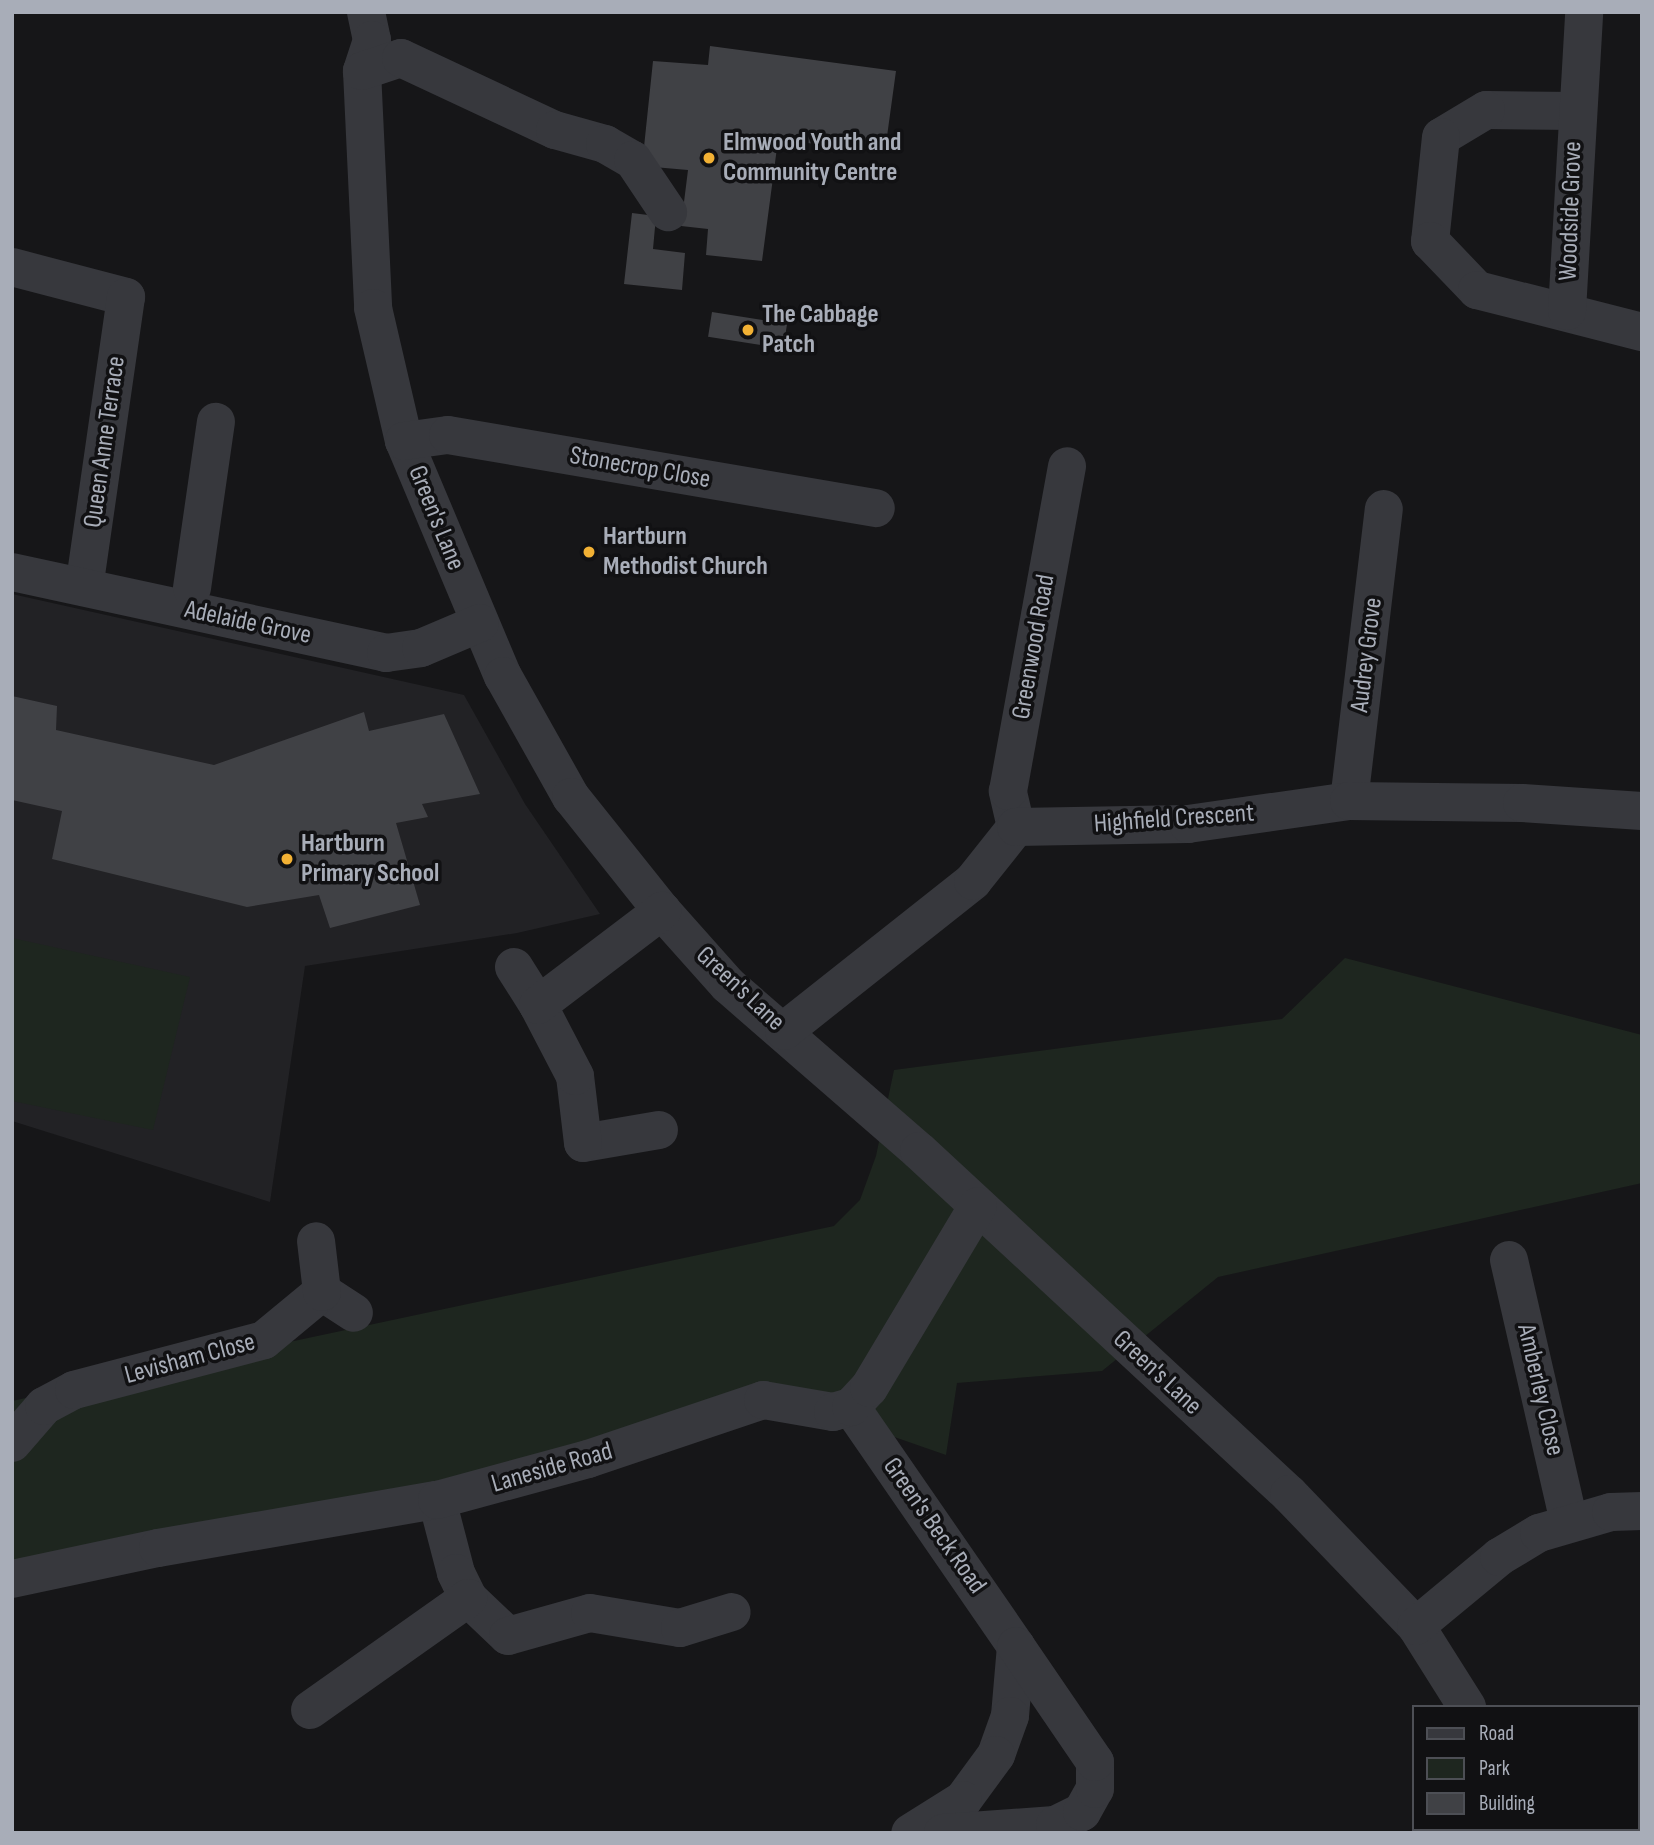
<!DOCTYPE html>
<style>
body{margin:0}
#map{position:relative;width:1654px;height:1845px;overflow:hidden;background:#161618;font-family:"Sofia Sans Condensed",sans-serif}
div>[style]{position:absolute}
.built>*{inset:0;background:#222225}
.green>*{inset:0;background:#1e261f}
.building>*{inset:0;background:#404145;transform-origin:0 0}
.minor>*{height:38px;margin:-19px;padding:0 19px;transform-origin:19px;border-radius:19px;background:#37383d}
.dots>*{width:19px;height:19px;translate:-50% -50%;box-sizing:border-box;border:4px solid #111113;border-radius:50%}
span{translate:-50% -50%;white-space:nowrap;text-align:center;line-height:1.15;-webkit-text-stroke:7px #111113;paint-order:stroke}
.poi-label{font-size:26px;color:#a8adb8;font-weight:700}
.left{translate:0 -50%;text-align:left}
.street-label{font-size:26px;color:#a8adb8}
.frame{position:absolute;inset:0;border:14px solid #a8adb8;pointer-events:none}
.legend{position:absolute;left:1412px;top:1705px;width:228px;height:126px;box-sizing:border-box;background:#111113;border:2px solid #4d4f55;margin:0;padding:9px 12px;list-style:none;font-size:21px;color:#a8adb8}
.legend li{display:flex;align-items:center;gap:14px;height:35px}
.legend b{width:35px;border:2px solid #4d4f55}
</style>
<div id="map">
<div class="built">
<i style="clip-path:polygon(12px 594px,464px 695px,525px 804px,600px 914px,517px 933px,305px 966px,270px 1202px,12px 1121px)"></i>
</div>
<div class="green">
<i style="clip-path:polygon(12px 938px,190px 977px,153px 1130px,12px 1101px)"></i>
<i style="clip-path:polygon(1345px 958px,1642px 1035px,1642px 1183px,1218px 1277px,1102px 1371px,957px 1383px,946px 1455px,797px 1403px,12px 1574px,12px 1401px,834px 1226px,860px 1200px,876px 1156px,894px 1070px,1282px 1019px)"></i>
</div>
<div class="building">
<i style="clip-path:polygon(710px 46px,896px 71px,885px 151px,778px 140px,762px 261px,706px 255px,708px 229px,681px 226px,688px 170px,642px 166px,653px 61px,708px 65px)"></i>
<i style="clip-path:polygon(632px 213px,656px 216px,653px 249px,685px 253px,682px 290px,624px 284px)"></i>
<i style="left:712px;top:312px;width:76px;height:25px;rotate:9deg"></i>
<i style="clip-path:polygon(12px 696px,57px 706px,56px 730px,214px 765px,364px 712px,369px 731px,444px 714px,480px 794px,422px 804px,428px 817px,396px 823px,420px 905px,330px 928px,319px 895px,247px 907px,52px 859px,62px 811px,12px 800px)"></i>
</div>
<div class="minor">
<i style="left:366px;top:12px;width:29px;rotate:78deg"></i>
<i style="left:372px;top:40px;width:33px;rotate:108deg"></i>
<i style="left:362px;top:71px;width:237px;rotate:87.3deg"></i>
<i style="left:373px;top:308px;width:137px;rotate:76.9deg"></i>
<i style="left:404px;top:441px;width:255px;rotate:67.2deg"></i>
<i style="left:503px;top:676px;width:139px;rotate:60.7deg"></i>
<i style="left:571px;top:797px;width:146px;rotate:51.4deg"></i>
<i style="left:662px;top:911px;width:99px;rotate:48.3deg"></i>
<i style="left:728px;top:985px;width:253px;rotate:41deg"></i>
<i style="left:919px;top:1151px;width:505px;rotate:42.83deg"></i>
<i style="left:1289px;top:1494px;width:183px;rotate:46.1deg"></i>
<i style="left:1416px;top:1626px;width:96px;rotate:57.8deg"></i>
<i style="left:362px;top:71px;width:41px;rotate:-18.4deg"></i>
<i style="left:401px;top:58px;width:170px;rotate:25.1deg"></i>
<i style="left:555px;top:130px;width:52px;rotate:15.6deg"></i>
<i style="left:605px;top:144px;width:32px;rotate:30deg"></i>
<i style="left:633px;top:160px;width:63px;rotate:56.1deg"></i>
<i style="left:1576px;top:111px;width:90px;rotate:-179.4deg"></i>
<i style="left:1486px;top:110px;width:52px;rotate:149deg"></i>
<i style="left:1441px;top:137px;width:105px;rotate:96deg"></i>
<i style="left:1430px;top:241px;width:68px;rotate:46.2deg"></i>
<i style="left:1477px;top:290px;width:170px;rotate:14.3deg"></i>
<i style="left:12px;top:267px;width:118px;rotate:14.7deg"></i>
<i style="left:126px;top:297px;width:293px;rotate:98.2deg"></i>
<i style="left:1567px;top:311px;width:299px;rotate:-86.7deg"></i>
<i style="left:404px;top:441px;width:44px;rotate:-7.8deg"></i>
<i style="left:448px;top:435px;width:434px;rotate:9.7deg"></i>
<i style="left:12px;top:572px;width:383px;rotate:12.2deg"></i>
<i style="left:386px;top:653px;width:35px;rotate:-8deg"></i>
<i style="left:421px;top:648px;width:64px;rotate:-23deg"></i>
<i style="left:192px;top:588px;width:168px;rotate:-81.8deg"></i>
<i style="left:1349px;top:801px;width:294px;rotate:-83.2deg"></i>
<i style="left:1016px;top:827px;width:37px;rotate:-103deg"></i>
<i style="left:1008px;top:791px;width:330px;rotate:-79.7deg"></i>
<i style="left:514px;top:967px;width:45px;rotate:57.7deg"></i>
<i style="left:784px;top:1031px;width:241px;rotate:-38.4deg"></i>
<i style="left:973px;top:881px;width:69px;rotate:-51.5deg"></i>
<i style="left:1016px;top:827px;width:172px;rotate:-1deg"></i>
<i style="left:1188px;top:824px;width:163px;rotate:-8.1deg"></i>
<i style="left:1349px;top:801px;width:173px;rotate:0.7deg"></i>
<i style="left:1522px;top:803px;width:120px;rotate:3.8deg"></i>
<i style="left:659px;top:1130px;width:77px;rotate:170.3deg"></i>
<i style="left:583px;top:1143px;width:67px;rotate:-96.8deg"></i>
<i style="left:575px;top:1076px;width:80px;rotate:-117.5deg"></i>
<i style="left:538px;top:1005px;width:156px;rotate:-37.2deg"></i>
<i style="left:1509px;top:1260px;width:268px;rotate:77.1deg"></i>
<i style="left:322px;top:1292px;width:38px;rotate:33deg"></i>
<i style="left:851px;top:1407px;width:290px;rotate:55.4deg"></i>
<i style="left:1016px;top:1646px;width:70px;rotate:94.9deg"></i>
<i style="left:1010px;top:1716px;width:41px;rotate:109.7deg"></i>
<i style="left:996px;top:1755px;width:56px;rotate:126.3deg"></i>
<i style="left:963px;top:1800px;width:62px;rotate:148.1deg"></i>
<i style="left:12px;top:1443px;width:49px;rotate:-49.1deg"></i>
<i style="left:44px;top:1406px;width:34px;rotate:-28deg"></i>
<i style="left:74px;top:1390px;width:196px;rotate:-14.7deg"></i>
<i style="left:264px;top:1340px;width:75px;rotate:-39.6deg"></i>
<i style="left:322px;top:1292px;width:51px;rotate:-96.7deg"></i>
<i style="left:437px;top:1500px;width:75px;rotate:75.4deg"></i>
<i style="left:456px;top:1573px;width:28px;rotate:64deg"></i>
<i style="left:468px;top:1598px;width:55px;rotate:43.5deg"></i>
<i style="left:508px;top:1636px;width:85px;rotate:-15.7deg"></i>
<i style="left:590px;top:1613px;width:91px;rotate:9.5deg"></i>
<i style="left:680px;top:1628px;width:54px;rotate:-17.1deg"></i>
<i style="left:12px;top:1579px;width:149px;rotate:-12deg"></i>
<i style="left:158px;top:1548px;width:283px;rotate:-9.8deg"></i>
<i style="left:437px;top:1500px;width:156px;rotate:-15.2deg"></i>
<i style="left:588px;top:1459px;width:185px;rotate:-18.6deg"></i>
<i style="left:763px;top:1400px;width:71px;rotate:9.7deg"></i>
<i style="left:833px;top:1412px;width:19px;rotate:-16deg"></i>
<i style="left:851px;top:1407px;width:26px;rotate:-47deg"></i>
<i style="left:869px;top:1388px;width:212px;rotate:-59.1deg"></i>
<i style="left:1416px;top:1626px;width:108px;rotate:-39.7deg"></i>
<i style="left:1499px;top:1557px;width:47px;rotate:-31deg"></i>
<i style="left:1539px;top:1533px;width:75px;rotate:-16.3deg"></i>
<i style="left:1611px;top:1512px;width:31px;rotate:-2deg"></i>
<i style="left:310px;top:1710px;width:194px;rotate:-35.3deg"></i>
<i style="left:1529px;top:1829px;width:4px;rotate:63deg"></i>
<i style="left:943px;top:1833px;width:112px;rotate:-4.1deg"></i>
<i style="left:1055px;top:1825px;width:30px;rotate:-26deg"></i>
<i style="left:1082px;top:1812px;width:26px;rotate:-61deg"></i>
<i style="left:1095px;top:1789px;width:27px;rotate:-90deg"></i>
<i style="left:1095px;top:1762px;width:140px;rotate:-124.3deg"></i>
</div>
<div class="dots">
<i style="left:709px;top:158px;background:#f2b134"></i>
<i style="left:748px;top:330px;background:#f2b134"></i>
<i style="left:589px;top:552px;background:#f2b134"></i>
<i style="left:287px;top:859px;background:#f2b134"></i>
</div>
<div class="poi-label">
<span class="left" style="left:723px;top:158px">Elmwood Youth and<br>Community Centre</span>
<span class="left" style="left:762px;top:330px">The Cabbage<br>Patch</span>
<span class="left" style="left:603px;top:552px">Hartburn<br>Methodist Church</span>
<span class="left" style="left:301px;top:859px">Hartburn<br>Primary School</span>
</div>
<div class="street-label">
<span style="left:1571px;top:211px;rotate:-88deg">Woodside Grove</span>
<span style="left:105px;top:442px;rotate:-82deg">Queen Anne Terrace</span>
<span style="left:640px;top:468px;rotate:10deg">Stonecrop Close</span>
<span style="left:436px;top:518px;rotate:68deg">Green's Lane</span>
<span style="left:248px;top:623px;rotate:12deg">Adelaide Grove</span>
<span style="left:1034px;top:647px;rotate:-80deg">Greenwood Road</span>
<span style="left:1367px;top:655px;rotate:-83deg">Audrey Grove</span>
<span style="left:1174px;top:819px;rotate:-4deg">Highfield Crescent</span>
<span style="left:740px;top:989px;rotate:43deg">Green's Lane</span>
<span style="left:190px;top:1359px;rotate:-15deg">Levisham Close</span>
<span style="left:1157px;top:1373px;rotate:43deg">Green's Lane</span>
<span style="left:1540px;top:1390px;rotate:77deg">Amberley Close</span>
<span style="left:552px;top:1468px;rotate:-16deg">Laneside Road</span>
<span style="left:934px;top:1526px;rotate:55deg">Green's Beck Road</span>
</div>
<div class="frame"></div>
<ul class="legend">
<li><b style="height:9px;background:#37383d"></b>Road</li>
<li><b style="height:19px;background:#1e261f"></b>Park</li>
<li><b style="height:19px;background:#404145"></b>Building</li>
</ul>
</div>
